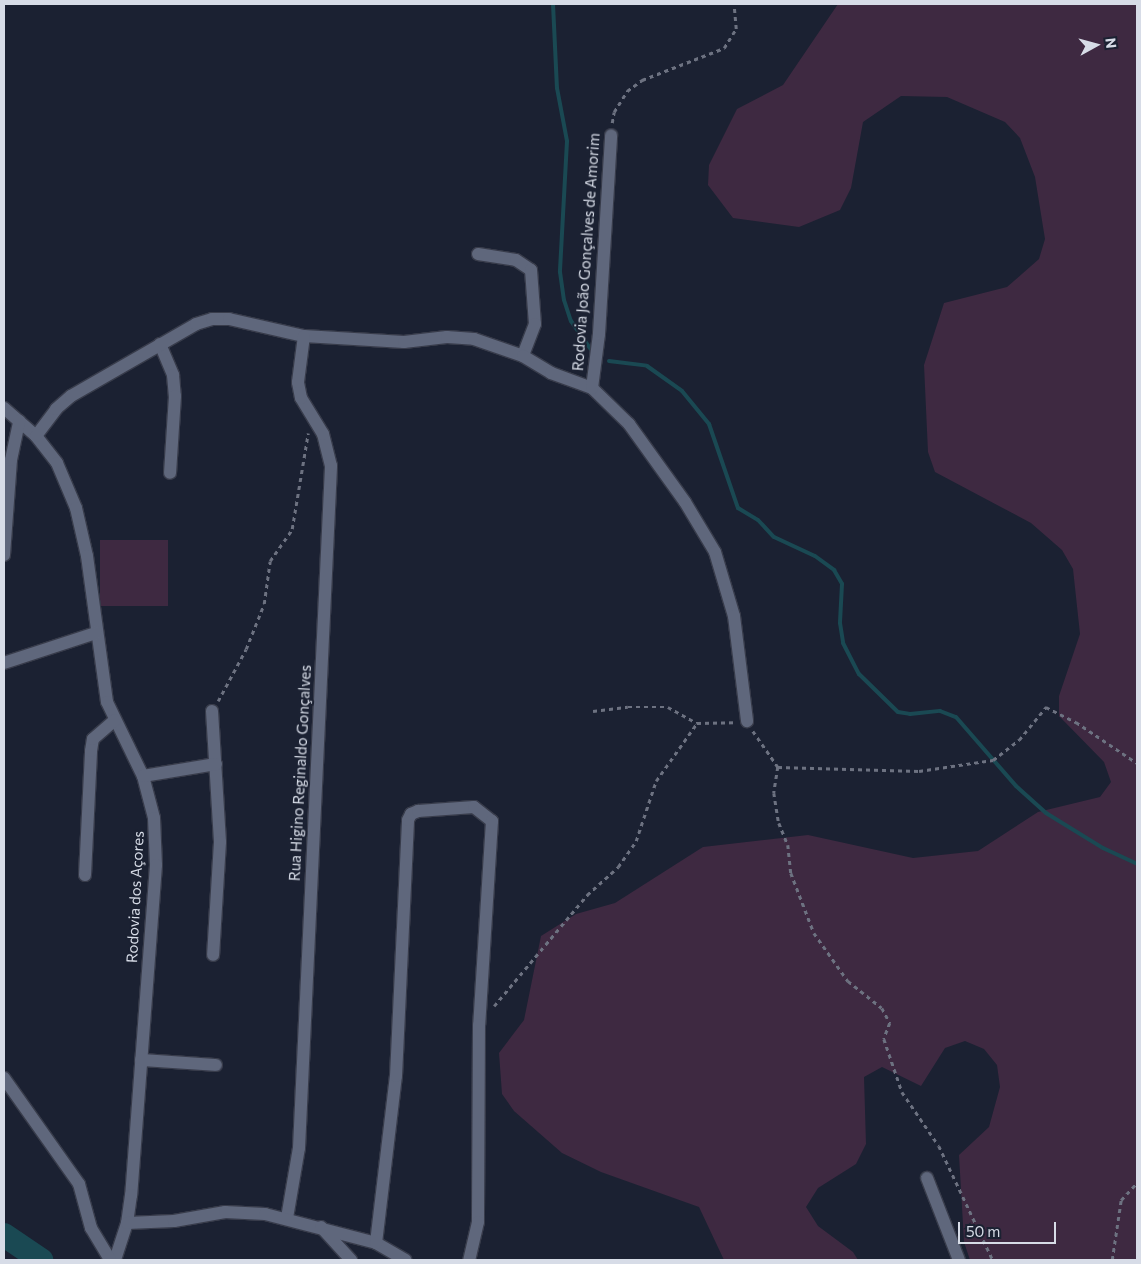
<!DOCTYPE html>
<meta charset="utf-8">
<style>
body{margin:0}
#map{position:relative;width:1141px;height:1264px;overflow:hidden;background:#1b2132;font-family:Commissioner,sans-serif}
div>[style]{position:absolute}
.green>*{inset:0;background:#3e2941;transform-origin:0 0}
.stream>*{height:4px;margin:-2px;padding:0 2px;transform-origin:2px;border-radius:2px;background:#1a4953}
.river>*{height:24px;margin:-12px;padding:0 12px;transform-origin:12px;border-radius:12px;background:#1a4953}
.path>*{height:2.5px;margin-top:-1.25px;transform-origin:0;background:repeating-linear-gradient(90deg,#6d7281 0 4px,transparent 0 8px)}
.roads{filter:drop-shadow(1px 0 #383c4b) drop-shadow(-1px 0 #383c4b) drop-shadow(0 1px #383c4b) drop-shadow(0 -1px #383c4b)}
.minor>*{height:12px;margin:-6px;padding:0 6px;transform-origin:6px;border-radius:6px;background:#5f677c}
span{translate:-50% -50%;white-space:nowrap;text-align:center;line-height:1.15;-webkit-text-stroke:4px #1b2132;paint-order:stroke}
.street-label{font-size:15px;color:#d7dce7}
.frame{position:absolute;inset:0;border:5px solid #d7dce7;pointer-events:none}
.north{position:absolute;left:1071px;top:20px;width:50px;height:50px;-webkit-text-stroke:4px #1b2132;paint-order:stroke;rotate:83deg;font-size:14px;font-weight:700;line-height:20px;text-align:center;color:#d7dce7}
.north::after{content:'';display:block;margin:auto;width:18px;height:22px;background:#d7dce7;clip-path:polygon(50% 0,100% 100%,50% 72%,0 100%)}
.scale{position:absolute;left:958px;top:1222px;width:98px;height:22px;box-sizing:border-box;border:2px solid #d7dce7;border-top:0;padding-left:6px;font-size:15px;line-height:18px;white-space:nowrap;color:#d7dce7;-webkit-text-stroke:4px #1b2132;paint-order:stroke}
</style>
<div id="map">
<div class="green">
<i style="clip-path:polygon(838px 4px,1137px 4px,1137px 1260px,970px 1260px,964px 1242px,959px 1155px,989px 1127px,1000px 1087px,997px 1065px,984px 1049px,965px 1041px,945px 1048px,921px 1086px,882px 1067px,864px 1077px,866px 1144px,856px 1164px,818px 1188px,806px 1207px,818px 1226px,853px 1252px,858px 1260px,724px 1260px,699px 1207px,601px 1172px,562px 1153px,514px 1111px,502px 1094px,499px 1053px,524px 1020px,541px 936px,576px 914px,615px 903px,703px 847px,808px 835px,913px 858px,978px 851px,1038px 812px,1100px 797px,1111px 782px,1104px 762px,1059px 716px,1059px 696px,1080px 634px,1073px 569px,1062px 550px,1031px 523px,935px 472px,928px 452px,924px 365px,944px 303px,1007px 287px,1039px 259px,1045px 239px,1035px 177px,1020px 138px,1005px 122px,947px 97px,901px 96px,863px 122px,851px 188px,840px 210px,799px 227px,733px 218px,708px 185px,709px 165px,737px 109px,783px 85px)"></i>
<i style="left:100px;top:540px;width:68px;height:66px"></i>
</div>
<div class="stream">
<i style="left:553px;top:4px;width:84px;rotate:87.3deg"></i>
<i style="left:557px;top:88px;width:54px;rotate:79.3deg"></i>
<i style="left:567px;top:141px;width:131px;rotate:93.1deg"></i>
<i style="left:560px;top:272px;width:28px;rotate:82deg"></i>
<i style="left:564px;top:300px;width:22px;rotate:72deg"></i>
<i style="left:571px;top:321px;width:37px;rotate:55deg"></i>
<i style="left:609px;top:361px;width:38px;rotate:7deg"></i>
<i style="left:647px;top:366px;width:43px;rotate:35.5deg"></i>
<i style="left:682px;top:391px;width:43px;rotate:50.7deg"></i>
<i style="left:709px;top:424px;width:89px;rotate:71deg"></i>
<i style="left:738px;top:508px;width:23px;rotate:31deg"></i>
<i style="left:758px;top:520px;width:23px;rotate:47deg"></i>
<i style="left:774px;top:537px;width:45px;rotate:24.9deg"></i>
<i style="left:815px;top:556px;width:24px;rotate:36deg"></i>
<i style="left:834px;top:570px;width:16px;rotate:60deg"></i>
<i style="left:842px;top:584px;width:39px;rotate:93deg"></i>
<i style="left:840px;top:623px;width:20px;rotate:81deg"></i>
<i style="left:843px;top:643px;width:35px;rotate:63deg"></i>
<i style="left:859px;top:674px;width:54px;rotate:44.3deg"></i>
<i style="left:898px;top:712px;width:12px;rotate:9deg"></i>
<i style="left:910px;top:714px;width:30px;rotate:-6deg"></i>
<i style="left:940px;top:711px;width:17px;rotate:21deg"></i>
<i style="left:956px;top:717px;width:91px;rotate:49deg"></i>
<i style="left:1016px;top:786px;width:40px;rotate:42deg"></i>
<i style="left:1046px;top:813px;width:67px;rotate:31.6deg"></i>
<i style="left:1103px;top:848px;width:38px;rotate:25deg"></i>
</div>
<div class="river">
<i style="left:4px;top:1235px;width:45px;rotate:34deg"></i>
</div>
<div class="path">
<i style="left:612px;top:123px;width:11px;rotate:-80deg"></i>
<i style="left:614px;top:112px;width:25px;rotate:-58deg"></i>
<i style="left:627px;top:91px;width:19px;rotate:-36deg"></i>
<i style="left:642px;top:80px;width:88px;rotate:-21.3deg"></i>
<i style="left:724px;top:48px;width:22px;rotate:-58deg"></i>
<i style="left:736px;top:29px;width:25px;rotate:-95deg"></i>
<i style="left:218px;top:701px;width:59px;rotate:-61.7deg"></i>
<i style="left:246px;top:649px;width:48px;rotate:-68.2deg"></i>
<i style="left:264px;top:604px;width:43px;rotate:-82.1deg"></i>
<i style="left:270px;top:561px;width:39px;rotate:-55deg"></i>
<i style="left:292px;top:529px;width:97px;rotate:-80.5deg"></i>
<i style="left:593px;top:711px;width:35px;rotate:-7deg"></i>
<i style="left:628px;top:707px;width:40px"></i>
<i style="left:668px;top:707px;width:33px;rotate:29deg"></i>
<i style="left:753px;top:731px;width:44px;rotate:55.2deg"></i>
<i style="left:778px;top:767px;width:141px;rotate:1.6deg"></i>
<i style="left:919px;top:771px;width:75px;rotate:-8.5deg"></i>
<i style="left:993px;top:760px;width:33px;rotate:-38deg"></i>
<i style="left:1019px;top:740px;width:43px;rotate:-50.7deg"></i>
<i style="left:1046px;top:707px;width:34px;rotate:27deg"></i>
<i style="left:1076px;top:722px;width:73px;rotate:33.9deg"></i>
<i style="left:778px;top:767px;width:26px;rotate:99deg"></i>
<i style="left:774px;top:793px;width:30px;rotate:81deg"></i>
<i style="left:779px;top:823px;width:24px;rotate:68deg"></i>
<i style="left:788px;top:845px;width:28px;rotate:84deg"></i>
<i style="left:791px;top:873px;width:64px;rotate:69deg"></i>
<i style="left:814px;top:933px;width:59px;rotate:54.7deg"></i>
<i style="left:848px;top:981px;width:43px;rotate:38.5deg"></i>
<i style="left:882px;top:1008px;width:17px;rotate:62deg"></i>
<i style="left:890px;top:1023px;width:17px;rotate:111deg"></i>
<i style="left:884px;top:1039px;width:56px;rotate:71.2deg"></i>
<i style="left:902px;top:1092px;width:65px;rotate:55.6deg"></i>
<i style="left:939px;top:1146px;width:126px;rotate:64.7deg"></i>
<i style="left:494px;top:1006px;width:145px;rotate:-50deg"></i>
<i style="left:587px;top:895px;width:42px;rotate:-42.1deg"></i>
<i style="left:618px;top:867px;width:32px;rotate:-55deg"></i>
<i style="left:636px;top:841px;width:63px;rotate:-71.6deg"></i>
<i style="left:656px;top:781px;width:71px;rotate:-54.7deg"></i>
<i style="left:697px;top:723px;width:39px;rotate:-1deg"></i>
<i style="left:1112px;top:1260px;width:61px;rotate:-81.5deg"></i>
<i style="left:1121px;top:1200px;width:23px;rotate:-47deg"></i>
</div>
<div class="roads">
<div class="minor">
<i style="left:478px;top:254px;width:38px;rotate:9deg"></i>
<i style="left:516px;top:260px;width:18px;rotate:34deg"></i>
<i style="left:531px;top:270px;width:54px;rotate:85.8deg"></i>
<i style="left:535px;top:324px;width:34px;rotate:111deg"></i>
<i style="left:160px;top:344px;width:34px;rotate:67deg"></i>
<i style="left:173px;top:375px;width:21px;rotate:85deg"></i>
<i style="left:175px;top:396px;width:77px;rotate:93.7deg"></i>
<i style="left:592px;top:388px;width:52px;rotate:44.2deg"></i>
<i style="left:629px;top:424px;width:96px;rotate:54.3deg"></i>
<i style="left:685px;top:502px;width:58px;rotate:59deg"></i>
<i style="left:715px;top:552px;width:67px;rotate:73.5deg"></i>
<i style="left:734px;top:616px;width:106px;rotate:82.9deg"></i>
<i style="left:4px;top:408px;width:43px;rotate:41.2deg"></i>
<i style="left:36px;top:436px;width:34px;rotate:52deg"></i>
<i style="left:57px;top:463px;width:49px;rotate:67.1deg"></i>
<i style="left:76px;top:508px;width:49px;rotate:77.1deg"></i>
<i style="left:87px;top:556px;width:147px;rotate:82.2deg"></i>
<i style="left:107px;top:702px;width:82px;rotate:64.1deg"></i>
<i style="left:143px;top:776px;width:43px;rotate:75.3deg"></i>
<i style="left:154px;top:818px;width:47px;rotate:87.6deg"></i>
<i style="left:156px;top:865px;width:331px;rotate:94.3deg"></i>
<i style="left:131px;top:1195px;width:28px;rotate:98deg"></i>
<i style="left:127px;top:1223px;width:39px;rotate:108deg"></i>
<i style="left:36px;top:436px;width:34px;rotate:-53deg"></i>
<i style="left:56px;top:409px;width:20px;rotate:-41deg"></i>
<i style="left:71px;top:396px;width:144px;rotate:-29.9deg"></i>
<i style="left:196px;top:324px;width:17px;rotate:-17deg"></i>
<i style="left:212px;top:319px;width:17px"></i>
<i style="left:229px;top:319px;width:77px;rotate:12.8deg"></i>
<i style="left:304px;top:336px;width:100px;rotate:3.4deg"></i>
<i style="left:404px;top:342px;width:43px;rotate:-6.6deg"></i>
<i style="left:447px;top:337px;width:27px;rotate:4deg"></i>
<i style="left:474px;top:339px;width:52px;rotate:19.1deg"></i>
<i style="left:523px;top:356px;width:33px;rotate:31deg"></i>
<i style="left:551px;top:373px;width:44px;rotate:20.1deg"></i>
<i style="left:592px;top:388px;width:54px;rotate:-82.6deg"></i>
<i style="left:599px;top:334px;width:199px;rotate:-86.5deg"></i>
<i style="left:4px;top:555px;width:95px;rotate:-85.8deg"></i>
<i style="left:11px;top:460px;width:40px;rotate:-78deg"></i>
<i style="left:4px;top:663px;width:97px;rotate:-18.1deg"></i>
<i style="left:212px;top:711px;width:131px;rotate:86.5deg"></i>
<i style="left:220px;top:842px;width:113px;rotate:93.5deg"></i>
<i style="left:143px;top:776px;width:74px;rotate:-9.3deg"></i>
<i style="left:85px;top:875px;width:124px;rotate:-87.2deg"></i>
<i style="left:91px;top:751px;width:12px;rotate:-81deg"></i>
<i style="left:93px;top:739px;width:29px;rotate:-41deg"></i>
<i style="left:141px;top:1060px;width:75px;rotate:3.8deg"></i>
<i style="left:4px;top:1078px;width:130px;rotate:54.7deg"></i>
<i style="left:79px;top:1184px;width:46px;rotate:74.7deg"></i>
<i style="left:91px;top:1228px;width:37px;rotate:59deg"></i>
<i style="left:927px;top:1178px;width:88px;rotate:68.7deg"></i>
<i style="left:287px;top:1218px;width:71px;rotate:-80.3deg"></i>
<i style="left:299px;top:1148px;width:683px;rotate:-87.31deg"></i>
<i style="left:331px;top:466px;width:33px;rotate:-104deg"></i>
<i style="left:323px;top:434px;width:42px;rotate:-121.4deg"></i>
<i style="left:301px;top:398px;width:16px;rotate:-101deg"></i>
<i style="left:298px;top:382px;width:46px;rotate:-82.6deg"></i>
<i style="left:127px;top:1223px;width:47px;rotate:-2.4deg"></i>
<i style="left:174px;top:1221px;width:52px;rotate:-10deg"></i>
<i style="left:225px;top:1212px;width:40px;rotate:2.9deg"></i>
<i style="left:265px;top:1214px;width:115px;rotate:14.6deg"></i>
<i style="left:376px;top:1243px;width:34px;rotate:30deg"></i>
<i style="left:321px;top:1227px;width:45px;rotate:47.7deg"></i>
<i style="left:376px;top:1243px;width:168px;rotate:-83.2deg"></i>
<i style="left:396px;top:1076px;width:256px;rotate:-87.3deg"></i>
<i style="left:408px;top:820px;width:7px;rotate:-63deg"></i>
<i style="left:411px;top:814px;width:8px;rotate:-23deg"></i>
<i style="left:418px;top:811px;width:56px;rotate:-4.1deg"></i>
<i style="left:474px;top:807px;width:23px;rotate:38deg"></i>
<i style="left:492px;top:821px;width:204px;rotate:93.6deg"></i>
<i style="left:479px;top:1025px;width:197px;rotate:90.3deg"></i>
<i style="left:478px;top:1222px;width:39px;rotate:103deg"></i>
</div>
</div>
<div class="street-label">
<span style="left:586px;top:252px;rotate:-86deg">Rodovia João Gonçalves de Amorim</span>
<span style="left:300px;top:773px;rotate:-87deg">Rua Higino Reginaldo Gonçalves</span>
<span style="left:135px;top:897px;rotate:-87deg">Rodovia dos Açores</span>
</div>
<div class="frame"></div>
<div class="north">N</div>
<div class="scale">50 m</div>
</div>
